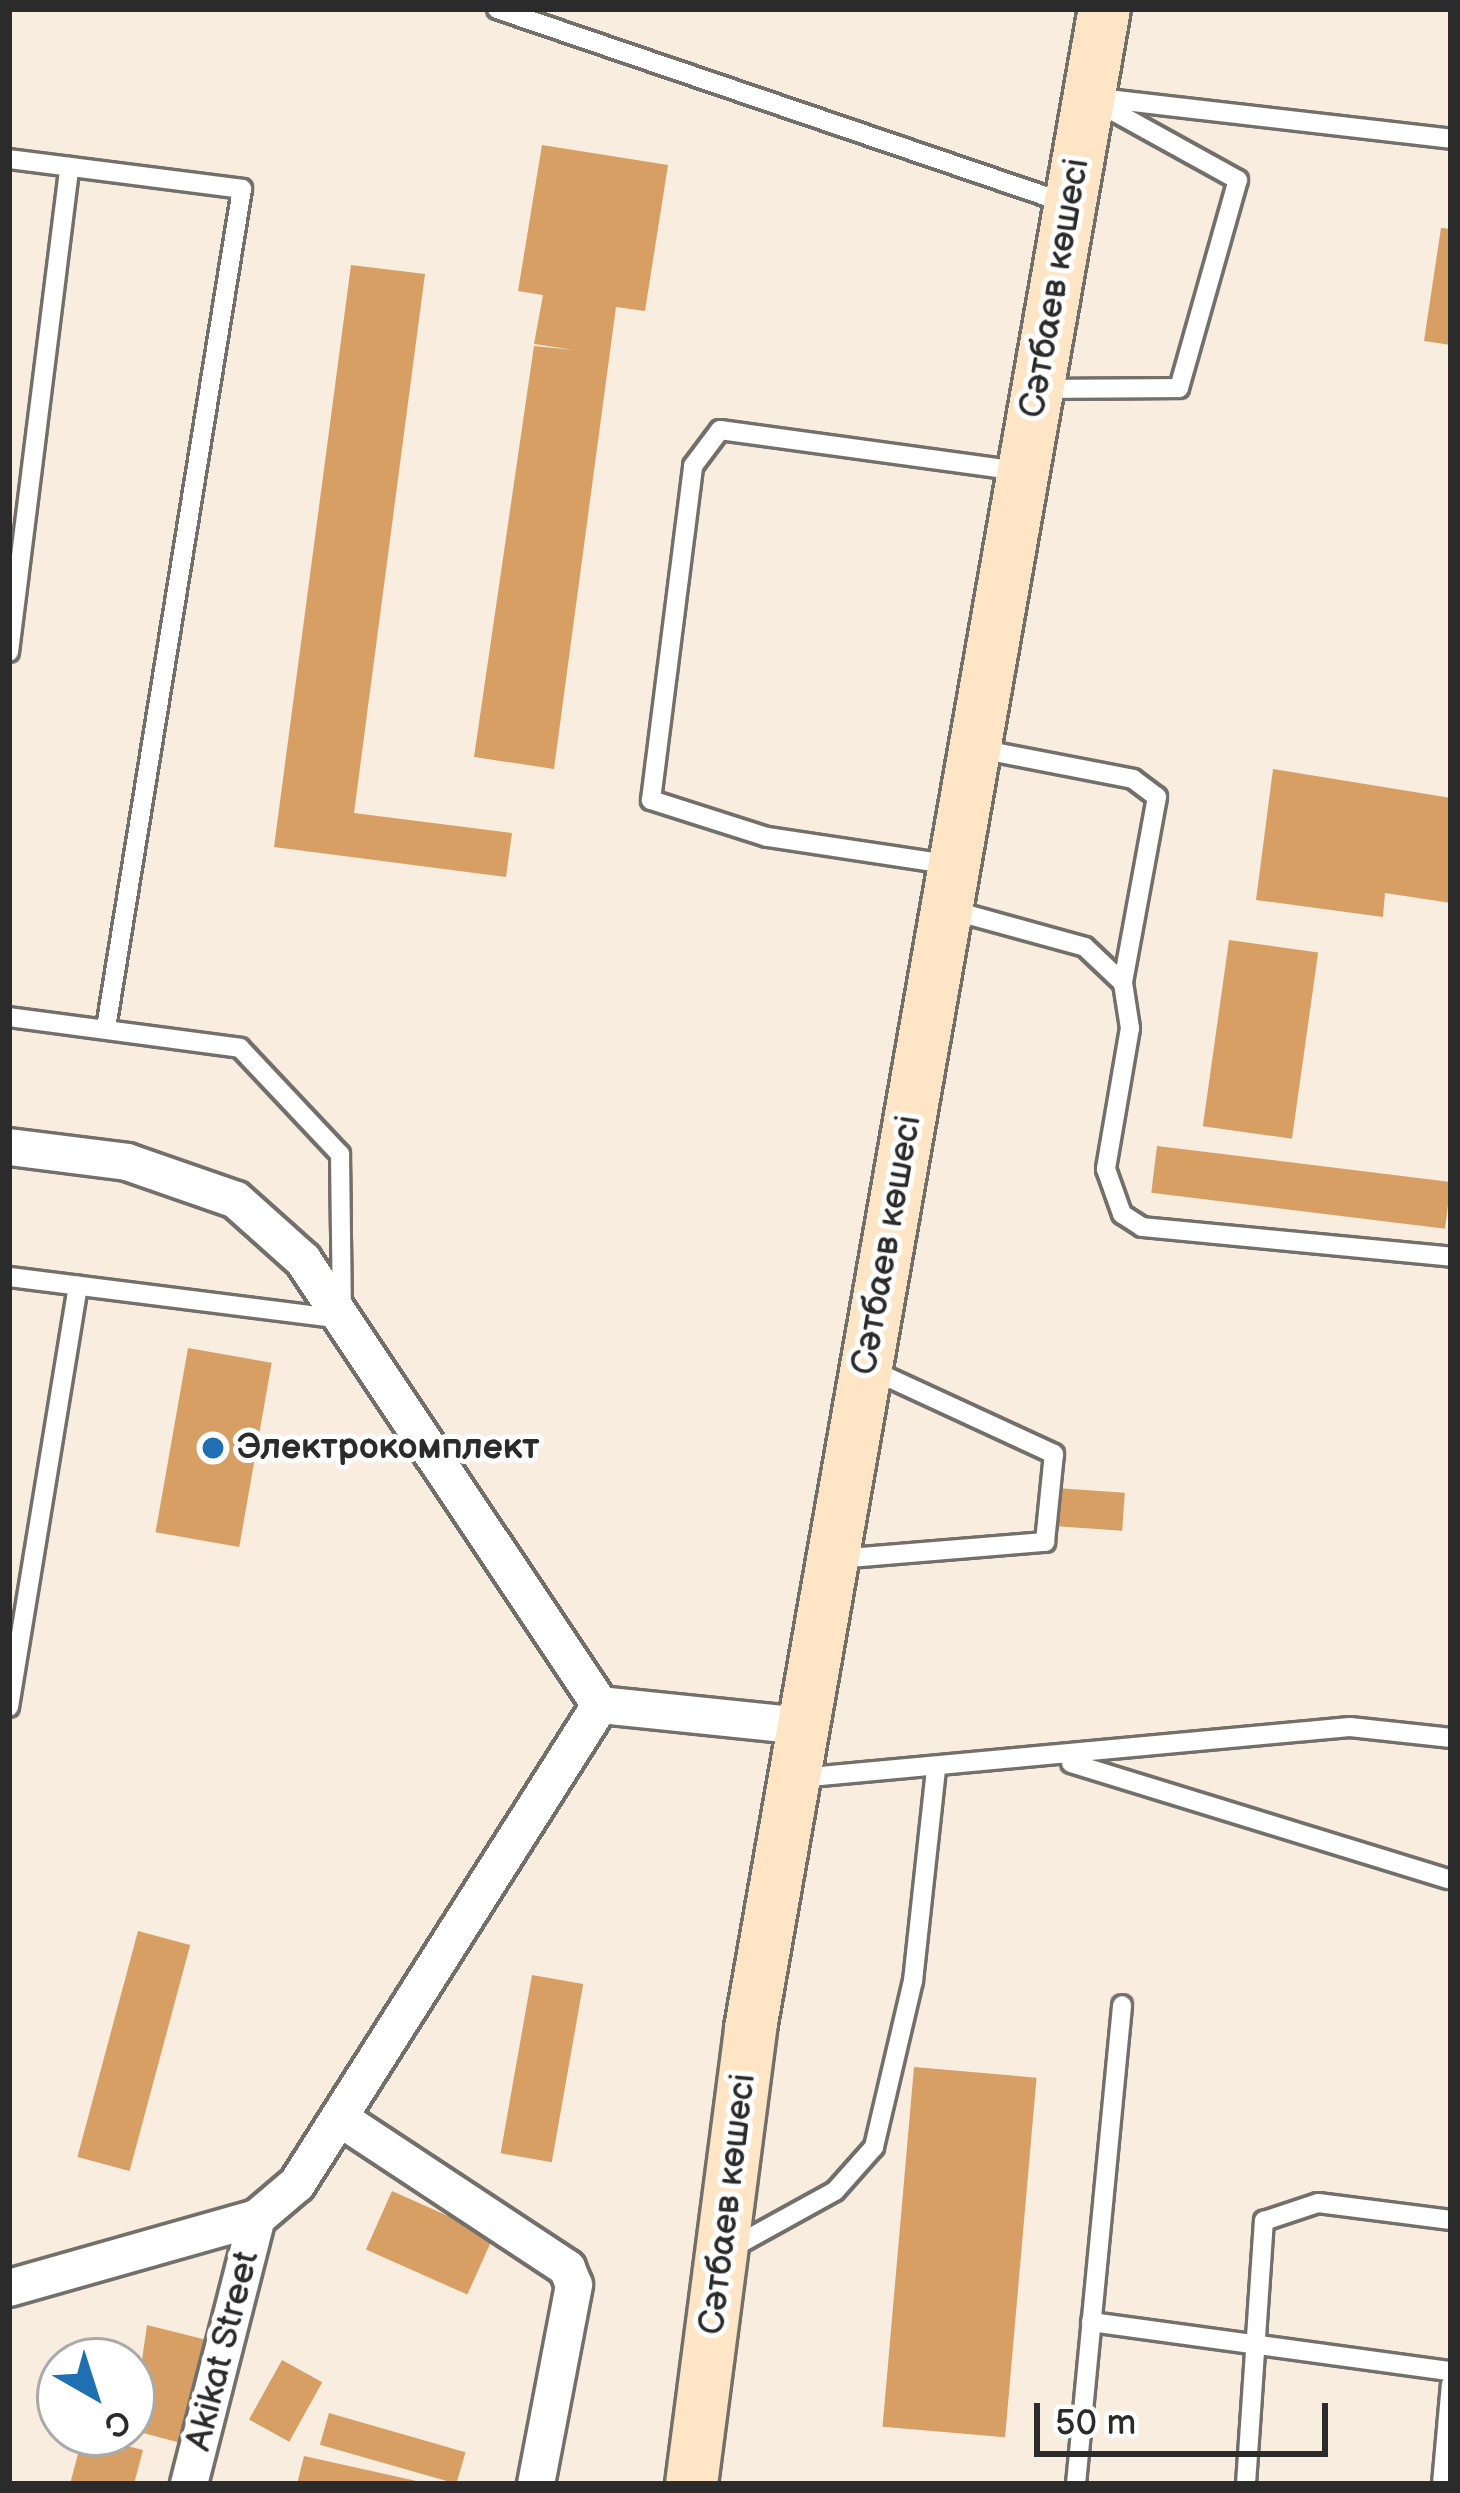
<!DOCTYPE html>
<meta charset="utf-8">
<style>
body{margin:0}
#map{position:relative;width:1460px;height:2493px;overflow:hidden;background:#f9eddf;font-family:"Balsamiq Sans",sans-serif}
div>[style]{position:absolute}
.building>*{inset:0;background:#d89f65;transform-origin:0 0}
.roads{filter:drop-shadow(3px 0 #736f6a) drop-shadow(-3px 0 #736f6a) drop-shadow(0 3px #736f6a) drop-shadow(0 -3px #736f6a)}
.service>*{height:18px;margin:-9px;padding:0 9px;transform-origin:9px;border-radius:9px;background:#fff}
.minor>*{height:36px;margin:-18px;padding:0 18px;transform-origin:18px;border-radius:18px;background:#fff}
.secondary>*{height:51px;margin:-25.5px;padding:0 25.5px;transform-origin:25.5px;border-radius:25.5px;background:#fee5c5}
.dots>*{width:33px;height:33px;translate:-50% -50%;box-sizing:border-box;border:6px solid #fff;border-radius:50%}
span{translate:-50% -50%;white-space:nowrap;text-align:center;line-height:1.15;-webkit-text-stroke:10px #fff;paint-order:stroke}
.street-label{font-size:36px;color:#2b2b2b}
.poi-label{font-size:36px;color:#2b2b2b;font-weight:700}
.left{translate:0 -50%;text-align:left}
.frame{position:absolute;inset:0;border:12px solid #2b2b2b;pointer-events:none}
.north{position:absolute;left:36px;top:2337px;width:120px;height:120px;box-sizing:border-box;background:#fff;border:3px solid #aaa;border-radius:50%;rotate:141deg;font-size:33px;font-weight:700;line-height:48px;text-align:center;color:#2b2b2b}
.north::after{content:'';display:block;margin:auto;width:42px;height:54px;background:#1f6fb2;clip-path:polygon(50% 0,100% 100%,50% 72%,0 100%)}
.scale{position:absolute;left:1034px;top:2403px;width:294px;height:54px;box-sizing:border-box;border:6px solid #2b2b2b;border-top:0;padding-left:15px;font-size:36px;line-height:42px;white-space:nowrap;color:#2b2b2b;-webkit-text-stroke:9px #fff;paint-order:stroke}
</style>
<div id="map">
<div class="building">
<i style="clip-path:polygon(542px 145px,668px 165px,645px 311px,616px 307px,554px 769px,474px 757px,534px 346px,574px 350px,534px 344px,543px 295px,518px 291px)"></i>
<i style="clip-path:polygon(1441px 228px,1451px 229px,1451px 345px,1424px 341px)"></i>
<i style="clip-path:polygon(351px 265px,425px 274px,354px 813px,512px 833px,506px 877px,274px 847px)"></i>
<i style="clip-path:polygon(1273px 769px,1451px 798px,1451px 903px,1385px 893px,1383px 917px,1256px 900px)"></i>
<i style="left:1229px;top:940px;width:90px;height:188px;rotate:8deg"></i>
<i style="left:1157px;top:1146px;width:296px;height:47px;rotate:7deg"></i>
<i style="left:188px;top:1348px;width:85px;height:187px;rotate:10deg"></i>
<i style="left:1056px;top:1488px;width:69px;height:38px;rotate:4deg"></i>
<i style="left:138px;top:1931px;width:54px;height:234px;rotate:15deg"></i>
<i style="left:532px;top:1975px;width:52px;height:181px;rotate:10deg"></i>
<i style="left:914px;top:2067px;width:123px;height:361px;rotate:5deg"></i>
<i style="left:392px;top:2191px;width:111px;height:64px;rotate:24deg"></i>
<i style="clip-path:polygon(147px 2325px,207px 2340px,181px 2443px,132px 2430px)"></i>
<i style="left:282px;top:2360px;width:46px;height:68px;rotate:29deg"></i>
<i style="left:329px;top:2413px;width:142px;height:33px;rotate:16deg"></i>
<i style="clip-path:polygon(83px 2435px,143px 2450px,134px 2484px,70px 2484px)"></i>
<i style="clip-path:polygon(304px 2456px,421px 2482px,420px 2484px,297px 2484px)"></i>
</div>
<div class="roads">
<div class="service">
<i style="left:497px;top:9px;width:601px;rotate:18.83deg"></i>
<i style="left:1099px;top:98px;width:354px;rotate:6.6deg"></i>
<i style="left:9px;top:159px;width:235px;rotate:7.3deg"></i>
<i style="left:242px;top:189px;width:850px;rotate:99.21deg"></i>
<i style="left:1043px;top:389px;width:136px;rotate:-0.4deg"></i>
<i style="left:1179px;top:388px;width:216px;rotate:-74.2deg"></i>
<i style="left:1238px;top:180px;width:166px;rotate:-151.1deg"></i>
<i style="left:9px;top:652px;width:489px;rotate:-82.9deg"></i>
<i style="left:979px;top:749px;width:157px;rotate:11deg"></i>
<i style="left:1133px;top:779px;width:30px;rotate:37deg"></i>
<i style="left:1157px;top:797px;width:189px;rotate:100.4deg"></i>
<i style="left:953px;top:865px;width:188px;rotate:-171.4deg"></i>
<i style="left:767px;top:837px;width:122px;rotate:-162.3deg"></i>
<i style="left:651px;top:800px;width:337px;rotate:-82.8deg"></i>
<i style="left:693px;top:466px;width:45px;rotate:-53.1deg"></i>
<i style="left:720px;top:430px;width:301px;rotate:7.8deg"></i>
<i style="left:951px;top:910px;width:139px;rotate:15.4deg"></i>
<i style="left:1085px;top:947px;width:52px;rotate:43.5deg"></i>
<i style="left:1123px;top:983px;width:46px;rotate:81.2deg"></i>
<i style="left:1130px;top:1028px;width:143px;rotate:99.7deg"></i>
<i style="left:1106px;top:1169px;width:48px;rotate:70.4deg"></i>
<i style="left:1122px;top:1214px;width:24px;rotate:33deg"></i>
<i style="left:1142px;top:1227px;width:310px;rotate:5.5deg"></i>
<i style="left:9px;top:1017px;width:233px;rotate:7.6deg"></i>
<i style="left:240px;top:1048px;width:146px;rotate:46.7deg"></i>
<i style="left:340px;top:1154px;width:165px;rotate:89.3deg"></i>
<i style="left:342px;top:1319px;width:336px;rotate:-172.8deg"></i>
<i style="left:837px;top:1559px;width:209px;rotate:-4.7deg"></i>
<i style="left:1045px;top:1542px;width:88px;rotate:-84.2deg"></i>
<i style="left:1054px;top:1454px;width:203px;rotate:-155.2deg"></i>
<i style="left:9px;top:1707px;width:427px;rotate:-80.7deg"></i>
<i style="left:1071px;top:1763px;width:395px;rotate:17.1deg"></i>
<i style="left:799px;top:1778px;width:553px;rotate:-5.29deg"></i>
<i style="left:1350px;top:1727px;width:102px;rotate:6.2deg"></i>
<i style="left:728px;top:2250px;width:122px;rotate:-28.9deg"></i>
<i style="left:835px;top:2191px;width:59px;rotate:-48.4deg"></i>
<i style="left:874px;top:2147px;width:171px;rotate:-76.8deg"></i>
<i style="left:913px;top:1981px;width:214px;rotate:-83.8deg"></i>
<i style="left:1091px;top:2322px;width:363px;rotate:7.8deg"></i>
<i style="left:1076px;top:2484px;width:481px;rotate:-84.5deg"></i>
<i style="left:1246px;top:2484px;width:264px;rotate:-86.1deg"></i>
<i style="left:1264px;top:2221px;width:57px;rotate:-18.4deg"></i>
<i style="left:1318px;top:2203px;width:134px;rotate:7.3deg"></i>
<i style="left:1442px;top:2484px;width:100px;rotate:-84.9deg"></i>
</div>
<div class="minor">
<i style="left:9px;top:1147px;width:119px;rotate:7.2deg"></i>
<i style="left:127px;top:1162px;width:115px;rotate:19.2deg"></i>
<i style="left:236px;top:1200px;width:90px;rotate:41.8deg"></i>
<i style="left:303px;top:1260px;width:535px;rotate:56.28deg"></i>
<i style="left:600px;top:1705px;width:204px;rotate:5.9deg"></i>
<i style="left:341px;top:2119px;width:271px;rotate:33.4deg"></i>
<i style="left:567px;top:2268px;width:18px;rotate:68deg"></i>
<i style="left:574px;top:2285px;width:203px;rotate:100.8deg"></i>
<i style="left:9px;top:2288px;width:258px;rotate:-15.8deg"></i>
<i style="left:257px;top:2218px;width:52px;rotate:-40.4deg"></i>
<i style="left:297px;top:2184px;width:567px;rotate:-57.68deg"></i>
<i style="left:189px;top:2484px;width:275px;rotate:-75.7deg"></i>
</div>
<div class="secondary">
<i style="left:691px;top:2484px;width:460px;rotate:-82.6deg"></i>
<i style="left:750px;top:2028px;width:2050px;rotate:-80.06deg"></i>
</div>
</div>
<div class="dots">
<i style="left:213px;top:1448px;background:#1f6fb2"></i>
</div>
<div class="street-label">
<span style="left:1055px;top:288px;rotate:-80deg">Сәтбаев көшесі</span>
<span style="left:887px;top:1245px;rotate:-80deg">Сәтбаев көшесі</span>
<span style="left:728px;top:2204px;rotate:-83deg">Сәтбаев көшесі</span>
<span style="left:223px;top:2351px;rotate:-76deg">Akikat Street</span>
</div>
<div class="poi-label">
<span class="left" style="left:237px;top:1448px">Электрокомплект</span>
</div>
<div class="frame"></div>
<div class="north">С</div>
<div class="scale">50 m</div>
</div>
